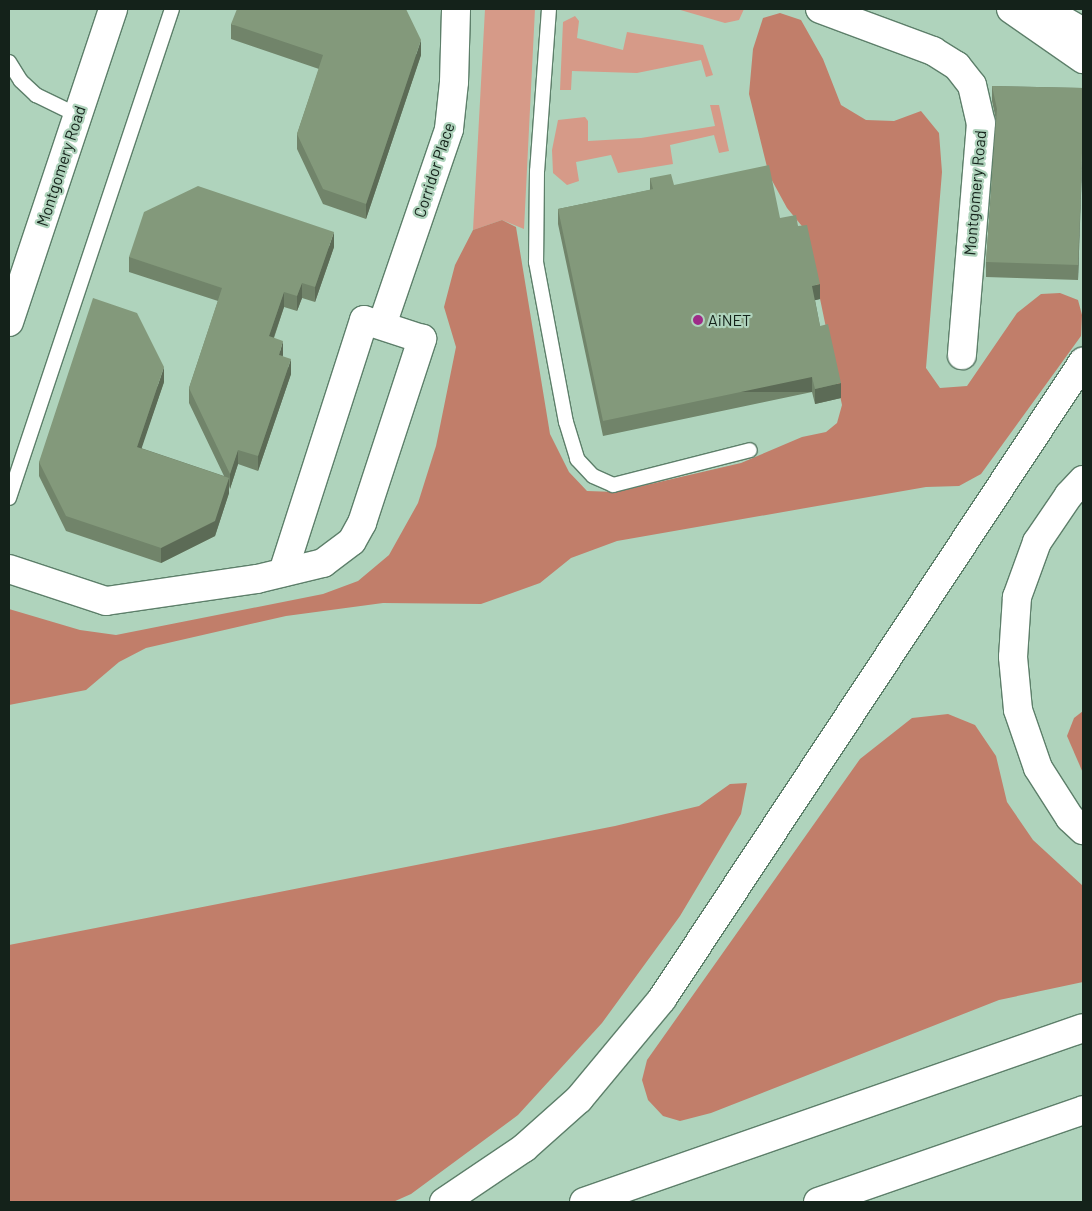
<!DOCTYPE html>
<style>
body{margin:0}
#map{position:relative;width:1092px;height:1211px;overflow:hidden;background:#afd3bc;font-family:Barlow,sans-serif}
div>[style]{position:absolute}
.green>*{inset:0;background:#d69a88}
.forest>*{inset:0;background:#c17e6a}
.roads{filter:drop-shadow(1px 0 #5d7f6a) drop-shadow(-1px 0 #5d7f6a) drop-shadow(0 1px #5d7f6a) drop-shadow(0 -1px #5d7f6a)}
.lane>*{height:14px;margin:-7px;padding:0 7px;transform-origin:7px;border-radius:7px;background:#fff}
.street>*{height:28px;margin:-14px;padding:0 14px;transform-origin:14px;border-radius:14px;background:#fff}
.primary>*{height:28px;margin:-14px;padding:0 14px;transform-origin:14px;border-radius:14px;background:#fff}
.highway>*{height:28px;margin:-14px;padding:0 14px;transform-origin:14px;border-radius:14px;background:#fff}
.wall>*{inset:0;background:#71846a}
.shaded-wall>*{inset:0;background:#5c6b56;transform-origin:0 0}
.building>*{inset:0;background:#83997b}
.dots>*{width:14px;height:14px;translate:-50% -50%;box-sizing:border-box;border:2px solid #afd3bc;border-radius:50%}
span{translate:-50% -50%;white-space:nowrap;text-align:center;line-height:1.15;-webkit-text-stroke:4.5px #afd3bc;paint-order:stroke}
.street-label{font-size:16px;color:#14221a}
.poi-label{font-size:16px;color:#14221a}
.left{translate:0 -50%;text-align:left}
.frame{position:absolute;inset:0;border:10px solid #14221a;pointer-events:none}
</style>
<div id="map">
<div class="green">
<i style="clip-path:polygon(485px 9px,535px 9px,524px 229px,502px 220px,473px 230px)"></i>
<i style="clip-path:polygon(677px 9px,744px 9px,739px 20px,725px 23px)"></i>
<i style="clip-path:polygon(575px 16px,579px 21px,577px 38px,623px 50px,627px 32px,703px 45px,713px 75px,706px 77px,701px 60px,637px 73px,572px 71px,571px 90px,560px 90px,563px 22px)"></i>
<i style="clip-path:polygon(710px 105px,719px 105px,729px 151px,719px 153px,714px 135px,670px 145px,673px 164px,618px 173px,611px 155px,576px 162px,579px 181px,567px 185px,553px 173px,552px 150px,558px 120px,585px 117px,588px 121px,588px 141px,641px 138px,715px 126px)"></i>
</div>
<div class="forest">
<i style="clip-path:polygon(780px 13px,801px 20px,823px 59px,841px 105px,866px 120px,894px 121px,921px 111px,939px 133px,942px 172px,926px 368px,940px 388px,967px 386px,1017px 313px,1041px 294px,1060px 293px,1078px 300px,1082px 315px,1081px 336px,981px 474px,959px 486px,926px 487px,617px 541px,571px 558px,540px 583px,481px 604px,383px 603px,286px 616px,146px 648px,119px 662px,86px 690px,9px 705px,9px 609px,80px 630px,116px 635px,323px 594px,358px 581px,389px 555px,418px 503px,436px 446px,456px 347px,444px 307px,455px 265px,473px 230px,502px 220px,516px 227px,550px 434px,569px 472px,587px 491px,616px 492px,741px 463px,802px 437px,826px 432px,837px 423px,842px 405px,806px 231px,787px 208px,769px 175px,749px 94px,753px 49px,763px 18px)"></i>
<i style="clip-path:polygon(1083px 711px,1083px 773px,1067px 736px,1074px 718px)"></i>
<i style="clip-path:polygon(948px 714px,975px 725px,996px 756px,1007px 802px,1033px 840px,1083px 886px,1083px 982px,999px 1000px,711px 1113px,680px 1121px,663px 1116px,648px 1100px,642px 1080px,647px 1060px,860px 759px,912px 718px)"></i>
<i style="clip-path:polygon(747px 783px,741px 814px,680px 916px,602px 1023px,518px 1115px,411px 1194px,393px 1202px,9px 1202px,9px 945px,615px 826px,699px 806px,730px 784px)"></i>
</div>
<div class="roads">
<div class="lane">
<i style="left:549px;top:9px;width:162px;rotate:94.2deg"></i>
<i style="left:537px;top:171px;width:91px;rotate:90.6deg"></i>
<i style="left:536px;top:262px;width:163px;rotate:79.4deg"></i>
<i style="left:566px;top:422px;width:39px;rotate:73deg"></i>
<i style="left:577px;top:459px;width:23px;rotate:47deg"></i>
<i style="left:593px;top:476px;width:22px;rotate:24deg"></i>
<i style="left:613px;top:485px;width:141px;rotate:-14.3deg"></i>
<i style="left:9px;top:62px;width:22px;rotate:58deg"></i>
<i style="left:21px;top:81px;width:21px;rotate:43deg"></i>
<i style="left:36px;top:95px;width:46px;rotate:26deg"></i>
<i style="left:9px;top:498px;width:515px;rotate:-71.57deg"></i>
</div>
<div class="street">
<i style="left:820px;top:9px;width:121px;rotate:20.4deg"></i>
<i style="left:933px;top:51px;width:28px;rotate:32deg"></i>
<i style="left:957px;top:66px;width:24px;rotate:52deg"></i>
<i style="left:972px;top:85px;width:39px;rotate:77deg"></i>
<i style="left:981px;top:123px;width:233px;rotate:94.7deg"></i>
<i style="left:9px;top:322px;width:330px;rotate:-71.6deg"></i>
<i style="left:382px;top:325px;width:207px;rotate:-71.1deg"></i>
<i style="left:449px;top:129px;width:47px;rotate:-83.9deg"></i>
<i style="left:454px;top:82px;width:73px;rotate:-88.4deg"></i>
<i style="left:9px;top:569px;width:102px;rotate:18.3deg"></i>
<i style="left:106px;top:601px;width:153px;rotate:-8.3deg"></i>
<i style="left:257px;top:579px;width:68px;rotate:-13.6deg"></i>
<i style="left:323px;top:563px;width:36px;rotate:-37deg"></i>
<i style="left:352px;top:541px;width:21px;rotate:-61deg"></i>
<i style="left:362px;top:523px;width:194px;rotate:-71.9deg"></i>
<i style="left:422px;top:339px;width:61px;rotate:-161.9deg"></i>
<i style="left:364px;top:320px;width:265px;rotate:107.8deg"></i>
</div>
<div class="primary">
<i style="left:1043px;top:9px;width:46px;rotate:29.9deg"></i>
</div>
<div class="highway">
<i style="left:1011px;top:9px;width:88px;rotate:34.8deg"></i>
<i style="left:1083px;top:480px;width:21px;rotate:133deg"></i>
<i style="left:1069px;top:495px;width:57px;rotate:124.2deg"></i>
<i style="left:1037px;top:542px;width:59px;rotate:110deg"></i>
<i style="left:1017px;top:597px;width:60px;rotate:93.8deg"></i>
<i style="left:1013px;top:657px;width:53px;rotate:84.6deg"></i>
<i style="left:1018px;top:710px;width:61px;rotate:71deg"></i>
<i style="left:1038px;top:768px;width:59px;rotate:57.4deg"></i>
<i style="left:1070px;top:818px;width:18px;rotate:43deg"></i>
<i style="left:444px;top:1202px;width:97px;rotate:-34deg"></i>
<i style="left:524px;top:1148px;width:74px;rotate:-41.7deg"></i>
<i style="left:579px;top:1099px;width:130px;rotate:-50.3deg"></i>
<i style="left:662px;top:999px;width:764px;rotate:-56.54deg"></i>
<i style="left:584px;top:1202px;width:528px;rotate:-19.22deg"></i>
<i style="left:818px;top:1202px;width:281px;rotate:-19.1deg"></i>
</div>
</div>
<div class="wall">
<i style="clip-path:polygon(231px 24px,421px 55px,366px 219px,323px 204px,297px 149px,297px 134px,319px 69px,231px 39px)"></i>
<i style="clip-path:polygon(992px 86px,1083px 88px,1078px 280px,986px 277px,986px 262px,996px 120px,992px 101px)"></i>
<i style="clip-path:polygon(650px 178px,780px 218px,798px 226px,820px 299px,815px 300px,820px 326px,841px 398px,815px 404px,812px 392px,603px 436px,558px 224px,558px 209px,650px 190px)"></i>
<i style="clip-path:polygon(334px 247px,315px 302px,302px 298px,297px 311px,284px 307px,274px 338px,291px 374px,258px 471px,238px 464px,230px 489px,229px 486px,229px 493px,215px 536px,161px 563px,66px 531px,39px 476px,39px 462px,164px 382px,141px 448px,224px 476px,189px 403px,189px 388px,218px 301px,129px 272px,129px 257px)"></i>
</div>
<div class="shaded-wall">
<i style="clip-path:polygon(421px 40px,421px 55px,366px 219px,366px 204px)"></i>
<i style="clip-path:polygon(1083px 124px,1083px 139px,1078px 280px,1078px 265px)"></i>
<i style="clip-path:polygon(334px 232px,334px 247px,315px 302px,315px 287px)"></i>
<i style="clip-path:polygon(302px 283px,302px 298px,297px 311px,297px 296px)"></i>
<i style="clip-path:polygon(820px 284px,820px 299px,812px 301px,812px 286px)"></i>
<i style="clip-path:polygon(284px 292px,284px 307px,269px 351px,269px 336px)"></i>
<i style="clip-path:polygon(283px 341px,283px 356px,279px 355px)"></i>
<i style="clip-path:polygon(291px 359px,291px 374px,258px 471px,258px 456px)"></i>
<i style="clip-path:polygon(164px 367px,164px 382px,137px 462px,137px 447px)"></i>
<i style="left:812px;top:377px;width:15px;height:214px;rotate:90deg"></i>
<i style="clip-path:polygon(841px 383px,841px 398px,815px 404px,815px 389px)"></i>
<i style="clip-path:polygon(238px 450px,238px 464px,230px 489px,230px 474px)"></i>
<i style="clip-path:polygon(229px 478px,229px 493px,215px 536px,161px 563px,161px 548px)"></i>
</div>
<div class="building">
<i style="clip-path:polygon(237px 9px,406px 9px,421px 40px,366px 204px,323px 189px,297px 134px,323px 55px,231px 24px)"></i>
<i style="clip-path:polygon(992px 86px,1083px 88px,1083px 124px,1078px 265px,986px 262px,997px 109px)"></i>
<i style="clip-path:polygon(769px 165px,780px 218px,796px 215px,798px 226px,807px 225px,820px 284px,812px 286px,820px 326px,828px 324px,841px 383px,815px 389px,812px 377px,603px 421px,558px 209px,653px 189px,650px 178px,671px 174px,674px 185px)"></i>
<i style="clip-path:polygon(198px 186px,334px 232px,315px 287px,302px 283px,297px 296px,284px 292px,269px 336px,283px 341px,279px 355px,291px 359px,258px 456px,238px 450px,230px 474px,189px 388px,222px 288px,129px 257px,144px 212px)"></i>
<i style="clip-path:polygon(93px 298px,137px 313px,164px 367px,137px 447px,229px 478px,215px 521px,161px 548px,66px 516px,39px 462px)"></i>
</div>
<div class="dots">
<i style="left:698px;top:320px;background:#9e2b88"></i>
</div>
<div class="street-label">
<span style="left:61px;top:166px;rotate:-72deg">Montgomery Road</span>
<span style="left:434px;top:170px;rotate:-72deg">Corridor Place</span>
<span style="left:975px;top:193px;rotate:-85deg">Montgomery Road</span>
</div>
<div class="poi-label">
<span class="left" style="left:708px;top:320px">AiNET</span>
</div>
<div class="frame"></div>
</div>
